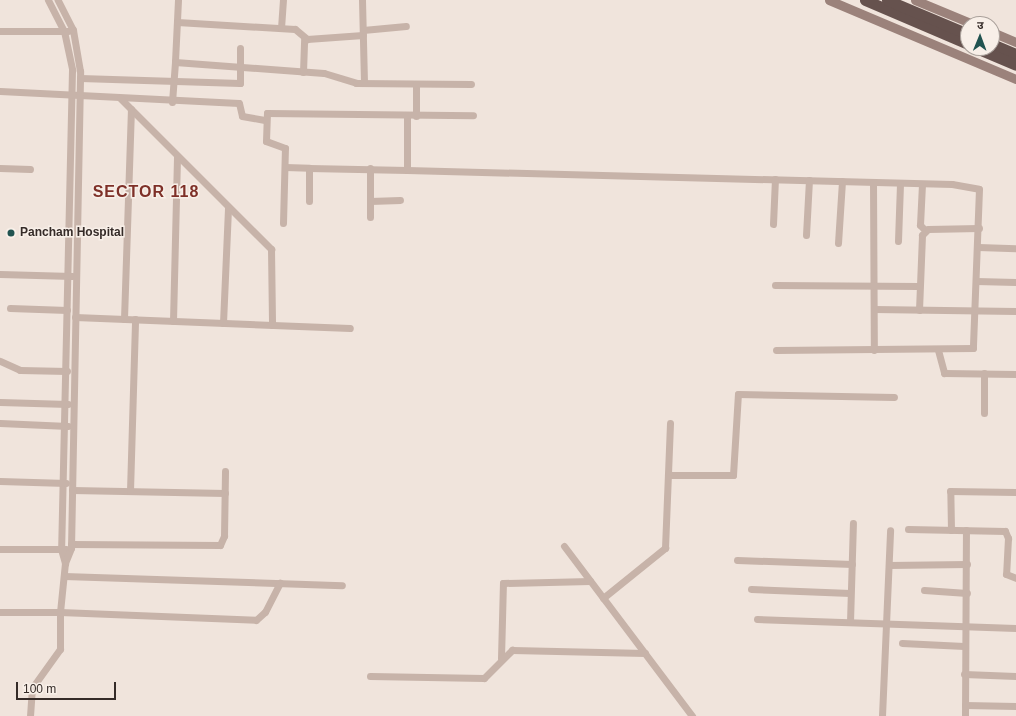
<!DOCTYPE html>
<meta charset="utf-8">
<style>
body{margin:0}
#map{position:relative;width:1016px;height:716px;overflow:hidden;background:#f0e4dc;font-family:Helvetica,"Noto Sans Devanagari",sans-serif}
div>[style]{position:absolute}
.minor>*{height:7px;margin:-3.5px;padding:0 3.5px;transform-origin:3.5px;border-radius:3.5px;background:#c7b3a9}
.secondary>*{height:9px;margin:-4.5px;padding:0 4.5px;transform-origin:4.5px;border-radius:4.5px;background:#9b827b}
.trunk>*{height:11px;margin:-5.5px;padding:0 5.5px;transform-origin:5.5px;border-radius:5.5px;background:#66524e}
.dots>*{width:11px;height:11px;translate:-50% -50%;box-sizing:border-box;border:2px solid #f8efe8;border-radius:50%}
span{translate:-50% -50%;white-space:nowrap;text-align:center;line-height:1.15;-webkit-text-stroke:3px #f8efe8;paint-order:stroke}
.poi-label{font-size:12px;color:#352b28;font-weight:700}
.left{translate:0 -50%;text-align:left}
.district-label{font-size:16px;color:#7e3028;font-weight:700;letter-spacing:1px}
.north{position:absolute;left:960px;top:16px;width:40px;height:40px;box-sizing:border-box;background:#f8efe8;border:1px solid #aaa19b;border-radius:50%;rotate:1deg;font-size:11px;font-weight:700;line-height:16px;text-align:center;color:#352b28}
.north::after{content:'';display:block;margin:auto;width:14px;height:18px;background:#215350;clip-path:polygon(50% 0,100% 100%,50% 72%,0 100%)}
.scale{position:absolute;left:16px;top:682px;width:100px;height:18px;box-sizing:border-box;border:2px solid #352b28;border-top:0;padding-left:5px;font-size:12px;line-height:14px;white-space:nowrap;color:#352b28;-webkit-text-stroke:3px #f8efe8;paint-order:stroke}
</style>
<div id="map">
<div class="minor">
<i style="left:48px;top:0;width:35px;rotate:63deg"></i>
<i style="left:64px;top:31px;width:40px;rotate:78deg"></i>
<i style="left:72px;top:70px;width:479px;rotate:91.3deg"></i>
<i style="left:61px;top:549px;width:15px;rotate:74deg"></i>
<i style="left:178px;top:0;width:62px;rotate:92.8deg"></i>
<i style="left:175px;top:62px;width:149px;rotate:4.2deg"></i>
<i style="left:324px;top:73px;width:34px;rotate:17deg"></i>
<i style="left:356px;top:83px;width:115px;rotate:0.5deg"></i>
<i style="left:362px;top:0;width:83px;rotate:88.6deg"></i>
<i style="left:177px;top:22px;width:118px;rotate:3.4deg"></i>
<i style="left:295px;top:29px;width:16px;rotate:40deg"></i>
<i style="left:307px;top:39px;width:56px;rotate:-4.1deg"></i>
<i style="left:281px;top:28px;width:28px;rotate:-86deg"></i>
<i style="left:363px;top:30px;width:43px;rotate:-5.3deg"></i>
<i style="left:0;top:31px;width:68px"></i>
<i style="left:303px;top:72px;width:34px;rotate:-88deg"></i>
<i style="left:80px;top:78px;width:160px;rotate:1.8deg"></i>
<i style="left:240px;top:83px;width:35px;rotate:-90deg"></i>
<i style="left:416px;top:84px;width:32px;rotate:90deg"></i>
<i style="left:0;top:91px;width:239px;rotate:2.9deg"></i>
<i style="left:239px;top:103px;width:13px;rotate:77deg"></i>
<i style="left:242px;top:116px;width:23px;rotate:10deg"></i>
<i style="left:120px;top:98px;width:214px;rotate:45deg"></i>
<i style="left:271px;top:249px;width:76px;rotate:89.2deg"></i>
<i style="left:172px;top:102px;width:40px;rotate:-85.7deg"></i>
<i style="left:285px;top:167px;width:24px;rotate:2deg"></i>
<i style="left:0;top:168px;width:30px;rotate:2deg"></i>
<i style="left:407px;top:170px;width:545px;rotate:1.47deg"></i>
<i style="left:952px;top:184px;width:27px;rotate:10deg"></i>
<i style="left:979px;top:189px;width:159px;rotate:92.2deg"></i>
<i style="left:973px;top:348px;width:197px;rotate:179.4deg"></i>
<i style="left:873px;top:183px;width:167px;rotate:89.7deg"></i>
<i style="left:922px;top:184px;width:41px;rotate:92.8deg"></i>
<i style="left:920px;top:225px;width:8px;rotate:45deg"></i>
<i style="left:309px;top:201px;width:33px;rotate:-90deg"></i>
<i style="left:309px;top:168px;width:98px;rotate:1.2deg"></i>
<i style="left:407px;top:170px;width:54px;rotate:-90deg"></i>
<i style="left:370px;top:201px;width:30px;rotate:-2deg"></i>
<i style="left:370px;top:217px;width:49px;rotate:-90deg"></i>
<i style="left:283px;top:223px;width:75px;rotate:-88.5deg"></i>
<i style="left:285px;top:148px;width:20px;rotate:-160deg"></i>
<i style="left:266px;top:141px;width:28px;rotate:-88deg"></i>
<i style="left:267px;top:113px;width:206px;rotate:0.6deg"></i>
<i style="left:773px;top:224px;width:45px;rotate:-87.5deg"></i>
<i style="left:806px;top:235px;width:55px;rotate:-86.9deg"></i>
<i style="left:898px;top:241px;width:57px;rotate:-88deg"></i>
<i style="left:838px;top:243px;width:62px;rotate:-86.3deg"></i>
<i style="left:978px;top:247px;width:38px;rotate:2deg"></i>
<i style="left:0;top:274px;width:72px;rotate:1.6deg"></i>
<i style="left:976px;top:281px;width:40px;rotate:1.4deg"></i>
<i style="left:775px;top:285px;width:143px;rotate:0.4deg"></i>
<i style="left:10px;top:308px;width:57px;rotate:2deg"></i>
<i style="left:874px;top:309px;width:142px;rotate:0.8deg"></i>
<i style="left:919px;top:310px;width:75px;rotate:-87.7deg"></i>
<i style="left:922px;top:235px;width:8px;rotate:-45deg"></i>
<i style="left:928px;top:229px;width:51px;rotate:-1.1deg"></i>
<i style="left:75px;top:317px;width:275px;rotate:2.3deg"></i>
<i style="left:124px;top:319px;width:210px;rotate:-88.1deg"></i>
<i style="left:173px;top:321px;width:164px;rotate:-88.6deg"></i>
<i style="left:223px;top:323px;width:116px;rotate:-87.5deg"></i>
<i style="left:938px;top:350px;width:24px;rotate:75deg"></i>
<i style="left:944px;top:373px;width:72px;rotate:0.8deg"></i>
<i style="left:0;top:361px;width:22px;rotate:24deg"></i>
<i style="left:20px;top:370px;width:47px;rotate:1.2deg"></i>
<i style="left:0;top:402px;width:68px;rotate:1.7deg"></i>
<i style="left:984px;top:413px;width:40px;rotate:-90deg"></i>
<i style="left:0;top:423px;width:68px;rotate:2.5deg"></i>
<i style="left:668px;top:475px;width:65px"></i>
<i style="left:733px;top:475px;width:81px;rotate:-86.5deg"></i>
<i style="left:738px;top:394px;width:156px;rotate:1.1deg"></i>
<i style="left:0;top:481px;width:66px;rotate:1.7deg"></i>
<i style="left:72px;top:490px;width:153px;rotate:1.1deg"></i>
<i style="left:130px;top:491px;width:172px;rotate:-88.3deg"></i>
<i style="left:908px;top:529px;width:97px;rotate:1.2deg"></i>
<i style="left:1005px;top:531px;width:8px;rotate:67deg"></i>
<i style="left:1008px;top:538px;width:36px;rotate:93deg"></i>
<i style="left:1006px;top:574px;width:11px;rotate:22deg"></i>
<i style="left:951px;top:530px;width:39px;rotate:-91deg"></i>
<i style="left:950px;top:491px;width:66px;rotate:0.9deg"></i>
<i style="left:71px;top:544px;width:149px;rotate:0.4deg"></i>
<i style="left:220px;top:545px;width:10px;rotate:-66deg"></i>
<i style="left:224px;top:536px;width:65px;rotate:-89.1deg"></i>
<i style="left:564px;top:546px;width:213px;rotate:53deg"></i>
<i style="left:0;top:549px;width:66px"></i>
<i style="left:737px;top:560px;width:115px;rotate:2deg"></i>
<i style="left:889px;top:565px;width:78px;rotate:-0.7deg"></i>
<i style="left:64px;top:576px;width:278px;rotate:1.9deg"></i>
<i style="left:751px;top:589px;width:99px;rotate:2.3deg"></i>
<i style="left:924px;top:590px;width:43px;rotate:4deg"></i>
<i style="left:603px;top:598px;width:80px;rotate:-38.9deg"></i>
<i style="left:665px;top:548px;width:125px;rotate:-87.7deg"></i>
<i style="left:0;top:612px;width:60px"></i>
<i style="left:60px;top:612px;width:49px;rotate:-84.2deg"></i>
<i style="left:65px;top:563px;width:16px;rotate:-68deg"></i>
<i style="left:71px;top:548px;width:477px;rotate:-88.9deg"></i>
<i style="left:80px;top:71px;width:42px;rotate:-99.7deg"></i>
<i style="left:73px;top:30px;width:34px;rotate:-117deg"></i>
<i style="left:757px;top:619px;width:259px;rotate:2deg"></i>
<i style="left:850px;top:622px;width:99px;rotate:-88.3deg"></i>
<i style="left:902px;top:643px;width:62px;rotate:2.8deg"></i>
<i style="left:501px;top:658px;width:75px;rotate:-88.5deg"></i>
<i style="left:503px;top:583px;width:87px;rotate:-1.3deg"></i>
<i style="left:964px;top:674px;width:52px;rotate:2.2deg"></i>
<i style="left:370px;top:676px;width:114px;rotate:1deg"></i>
<i style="left:484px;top:678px;width:40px;rotate:-45deg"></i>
<i style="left:512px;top:650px;width:133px;rotate:1.3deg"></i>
<i style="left:965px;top:705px;width:51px;rotate:1.1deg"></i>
<i style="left:30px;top:716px;width:28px;rotate:-86deg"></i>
<i style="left:32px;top:688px;width:48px;rotate:-54.3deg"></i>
<i style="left:60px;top:649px;width:37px;rotate:-90deg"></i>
<i style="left:60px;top:612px;width:196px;rotate:2.3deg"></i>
<i style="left:256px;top:620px;width:12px;rotate:-42deg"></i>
<i style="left:265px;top:612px;width:33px;rotate:-63deg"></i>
<i style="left:882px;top:716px;width:186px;rotate:-87.5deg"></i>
<i style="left:965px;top:716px;width:186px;rotate:-89.7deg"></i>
</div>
<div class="secondary">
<i style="left:829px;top:0;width:203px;rotate:22.9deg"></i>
<i style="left:915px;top:0;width:63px;rotate:22.5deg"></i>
<i style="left:992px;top:32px;width:26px;rotate:23deg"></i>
</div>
<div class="trunk">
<i style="left:865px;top:0;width:112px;rotate:23.1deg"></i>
<i style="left:887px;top:0;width:88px;rotate:22.8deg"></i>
<i style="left:992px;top:44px;width:26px;rotate:23deg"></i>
<i style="left:976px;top:48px;width:43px;rotate:23deg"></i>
</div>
<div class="dots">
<i style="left:11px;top:233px;background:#215350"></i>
</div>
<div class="poi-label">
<span class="left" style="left:20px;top:233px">Pancham Hospital</span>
</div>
<div class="district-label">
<span style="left:146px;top:192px">SECTOR 118</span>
</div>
<div class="north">उ</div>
<div class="scale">100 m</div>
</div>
